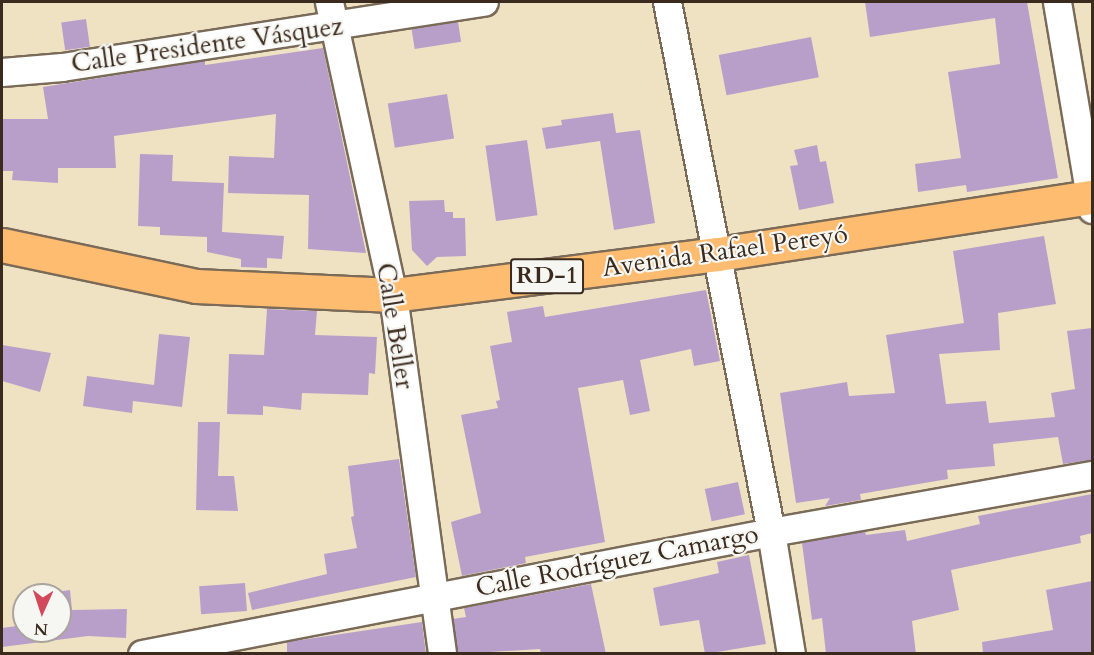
<!DOCTYPE html>
<meta charset="utf-8">
<style>
body{margin:0}
#map{position:relative;width:1094px;height:655px;overflow:hidden;background:#eee2c3;font-family:Cardo,serif}
div>[style]{position:absolute}
.building>*{inset:0;background:#b89fc9;transform-origin:0 0}
.roads{filter:drop-shadow(2px 0 #7a6a58) drop-shadow(-2px 0 #7a6a58) drop-shadow(0 2px #7a6a58) drop-shadow(0 -2px #7a6a58)}
.street>*{height:27px;margin:-13.5px;padding:0 13.5px;transform-origin:13.5px;border-radius:13.5px;background:#fff}
.primary>*{height:33px;margin:-16.5px;padding:0 16.5px;transform-origin:16.5px;border-radius:16.5px;background:#febc70}
span{translate:-50% -50%;white-space:nowrap;text-align:center;line-height:1.15;-webkit-text-stroke:4.5px #f6f6f2;paint-order:stroke}
.shield-label span{padding:2px 4px;background:#f6f6f2;border:2px solid;border-radius:4px;-webkit-text-stroke-width:0}
.shield-label{font-size:24px;color:#3b2a1e;font-weight:700}
.street-label{font-size:26px;color:#3b2a1e}
.frame{position:absolute;inset:0;border:3px solid #3b2a1e;pointer-events:none}
.north{position:absolute;left:12px;top:583px;width:60px;height:60px;box-sizing:border-box;background:#f6f6f2;border:2px solid #aba49d;border-radius:50%;rotate:183deg;font-size:16px;font-weight:700;line-height:24px;text-align:center;color:#3b2a1e}
.north::after{content:'';display:block;margin:auto;width:21px;height:27px;background:#d1495b;clip-path:polygon(50% 0,100% 100%,50% 72%,0 100%)}
</style>
<div id="map">
<div class="building">
<i style="clip-path:polygon(865px 2px,1027px 2px,1058px 178px,967px 192px,966px 185px,918px 192px,915px 164px,961px 158px,948px 72px,1000px 64px,995px 18px,870px 37px)"></i>
<i style="left:86px;top:19px;width:28px;height:25px;rotate:82deg"></i>
<i style="left:458px;top:22px;width:20px;height:47px;rotate:81deg"></i>
<i style="left:811px;top:37px;width:41px;height:94px;rotate:79deg"></i>
<i style="clip-path:polygon(323px 48px,366px 253px,308px 249px,309px 195px,228px 193px,229px 156px,274px 158px,276px 114px,114px 136px,116px 168px,58px 168px,58px 183px,12px 180px,13px 171px,2px 171px,2px 119px,48px 119px,43px 87px,205px 61px,205px 65px)"></i>
<i style="left:447px;top:94px;width:45px;height:60px;rotate:81deg"></i>
<i style="clip-path:polygon(613px 113px,616px 133px,640px 130px,655px 223px,614px 230px,600px 141px,546px 149px,542px 128px,562px 125px,561px 120px)"></i>
<i style="left:527px;top:140px;width:76px;height:42px;rotate:82deg"></i>
<i style="clip-path:polygon(817px 145px,820px 162px,826px 161px,834px 203px,799px 210px,790px 166px,798px 165px,794px 150px)"></i>
<i style="clip-path:polygon(140px 154px,173px 155px,172px 181px,224px 183px,222px 232px,284px 236px,282px 259px,267px 258px,267px 268px,241px 267px,241px 259px,207px 252px,207px 237px,160px 235px,160px 227px,138px 226px)"></i>
<i style="clip-path:polygon(444px 200px,445px 212px,453px 212px,453px 218px,465px 218px,466px 256px,437px 257px,427px 266px,412px 250px,409px 201px)"></i>
<i style="clip-path:polygon(1044px 236px,1056px 304px,998px 313px,1000px 350px,939px 354px,946px 404px,986px 401px,989px 423px,1055px 417px,1051px 393px,1075px 389px,1067px 331px,1092px 328px,1092px 460px,1063px 464px,1058px 437px,993px 444px,995px 466px,947px 470px,948px 479px,860px 494px,861px 500px,825px 506px,830px 498px,796px 503px,780px 393px,847px 382px,849px 396px,895px 393px,886px 335px,964px 323px,953px 251px)"></i>
<i style="clip-path:polygon(706px 290px,720px 361px,694px 366px,691px 349px,640px 360px,650px 411px,630px 415px,623px 380px,578px 388px,605px 542px,525px 557px,526px 563px,462px 576px,451px 522px,481px 513px,461px 415px,498px 408px,496px 401px,500px 400px,490px 346px,512px 342px,507px 312px,543px 306px,545px 317px)"></i>
<i style="clip-path:polygon(267px 309px,317px 311px,315px 335px,377px 337px,375px 374px,369px 373px,368px 395px,302px 393px,301px 410px,263px 406px,263px 415px,227px 414px,229px 354px,264px 355px)"></i>
<i style="clip-path:polygon(159px 334px,190px 337px,182px 407px,133px 401px,132px 413px,83px 406px,87px 376px,154px 385px)"></i>
<i style="clip-path:polygon(2px 345px,51px 353px,40px 392px,2px 381px)"></i>
<i style="clip-path:polygon(198px 422px,220px 422px,218px 476px,234px 476px,238px 511px,196px 510px)"></i>
<i style="clip-path:polygon(399px 459px,416px 577px,252px 610px,248px 593px,327px 574px,324px 554px,357px 548px,351px 517px,354px 516px,348px 466px)"></i>
<i style="left:738px;top:482px;width:33px;height:34px;rotate:78deg"></i>
<i style="clip-path:polygon(1092px 494px,1092px 533px,1080px 536px,1081px 543px,951px 570px,959px 610px,912px 621px,916px 654px,826px 654px,822px 618px,812px 620px,802px 543px,865px 531px,866px 535px,905px 530px,907px 541px,980px 524px,978px 516px)"></i>
<i style="clip-path:polygon(749px 555px,766px 644px,705px 654px,699px 620px,660px 626px,653px 588px,719px 573px,717px 562px)"></i>
<i style="clip-path:polygon(1092px 581px,1092px 654px,983px 654px,982px 642px,1053px 630px,1046px 590px)"></i>
<i style="left:245px;top:583px;width:28px;height:46px;rotate:86deg"></i>
<i style="clip-path:polygon(591px 584px,606px 654px,541px 654px,540px 649px,457px 654px,453px 619px,466px 617px,464px 608px)"></i>
<i style="clip-path:polygon(70px 590px,72px 610px,127px 609px,126px 638px,88px 636px,2px 647px,2px 628px,24px 625px,24px 631px,60px 631px,60px 595px,42px 594px)"></i>
<i style="clip-path:polygon(422px 622px,426px 654px,287px 654px,287px 642px)"></i>
</div>
<div class="roads">
<div class="street">
<i style="left:329px;top:2px;width:300px;rotate:77.7deg"></i>
<i style="left:393px;top:295px;width:362px;rotate:82.2deg"></i>
<i style="left:667px;top:2px;width:540px;rotate:78.9deg"></i>
<i style="left:771px;top:532px;width:124px;rotate:80.7deg"></i>
<i style="left:1057px;top:2px;width:210px;rotate:80.4deg"></i>
<i style="left:2px;top:72px;width:60px;rotate:-4.8deg"></i>
<i style="left:62px;top:67px;width:427px;rotate:-8.8deg"></i>
<i style="left:142px;top:654px;width:641px;rotate:-10.98deg"></i>
<i style="left:771px;top:532px;width:326px;rotate:-10.1deg"></i>
</div>
<div class="primary">
<i style="left:2px;top:245px;width:198px;rotate:11.9deg"></i>
<i style="left:196px;top:286px;width:197px;rotate:2.6deg"></i>
<i style="left:393px;top:295px;width:328px;rotate:-7.2deg"></i>
<i style="left:718px;top:254px;width:378px;rotate:-8.7deg"></i>
</div>
</div>
<div class="shield-label">
<span style="left:547px;top:276px">RD-1</span>
</div>
<div class="street-label">
<span style="left:207px;top:45px;rotate:-8deg">Calle Presidente Vásquez</span>
<span style="left:725px;top:251px;rotate:-8deg">Avenida Rafael Pereyó</span>
<span style="left:395px;top:326px;rotate:81deg">Calle Beller</span>
<span style="left:617px;top:561px;rotate:-11deg">Calle Rodríguez Camargo</span>
</div>
<div class="frame"></div>
<div class="north">N</div>
</div>
